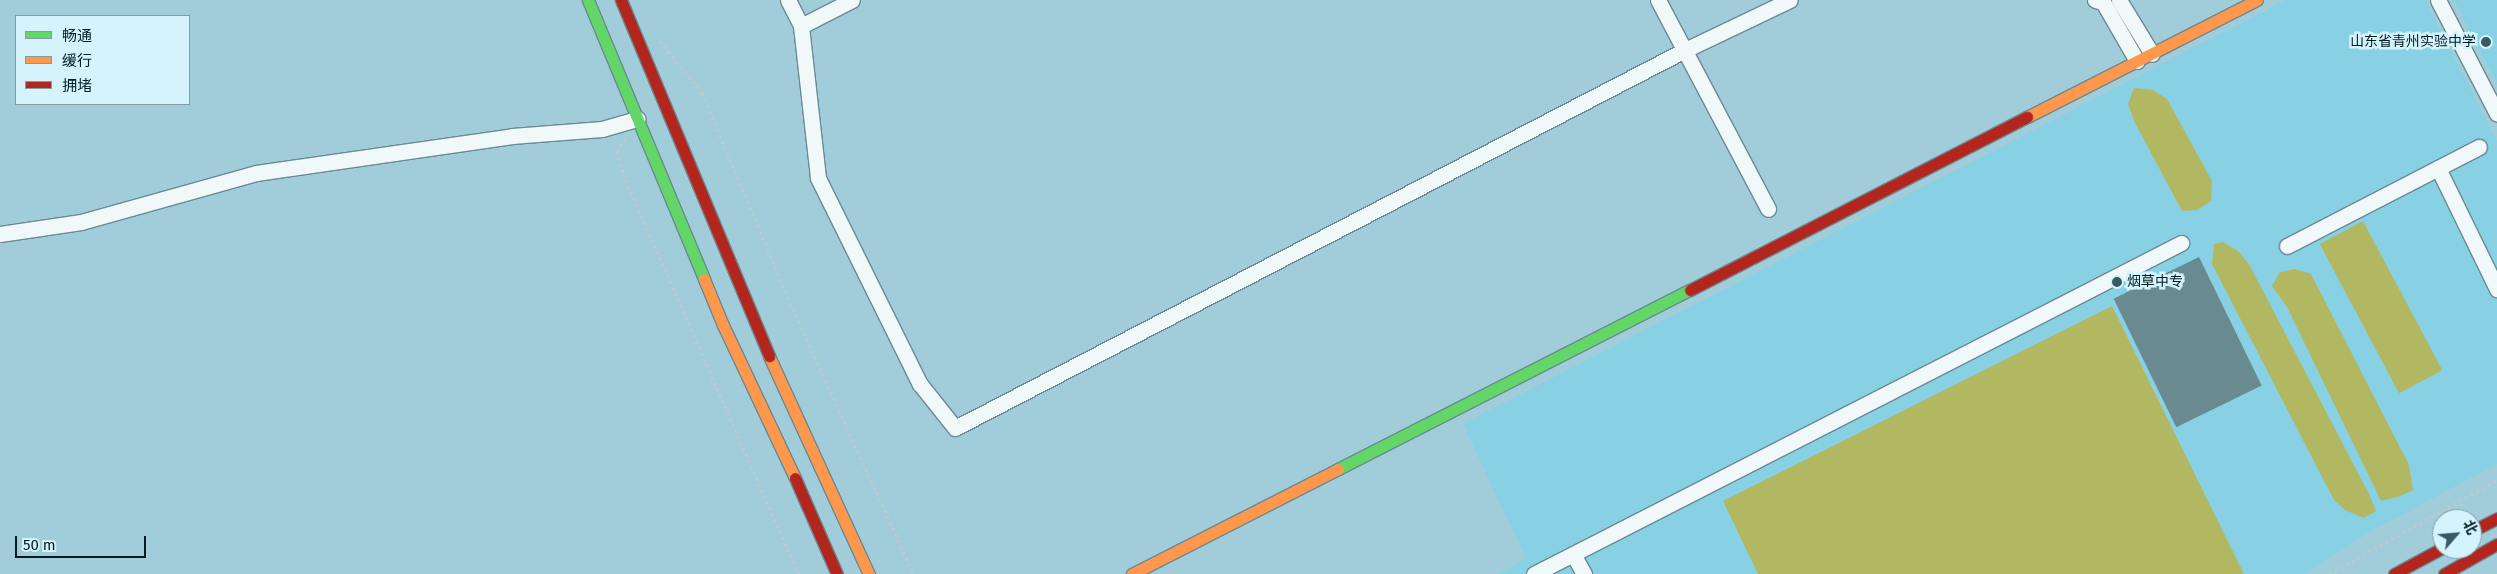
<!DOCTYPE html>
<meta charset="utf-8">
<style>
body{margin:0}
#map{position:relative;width:2497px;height:574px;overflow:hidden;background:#a0cdd9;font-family:"Fira Sans","Noto Sans SC",sans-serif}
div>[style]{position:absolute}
.built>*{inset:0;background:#88d0e4}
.green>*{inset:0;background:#b2b862;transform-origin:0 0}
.building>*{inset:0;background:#698a90;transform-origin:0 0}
.path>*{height:3px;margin-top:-1.5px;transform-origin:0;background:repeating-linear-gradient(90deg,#bccace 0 2.5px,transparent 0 6.5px)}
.roads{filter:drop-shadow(1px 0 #6a8a93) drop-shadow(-1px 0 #6a8a93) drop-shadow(0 1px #6a8a93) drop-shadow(0 -1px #6a8a93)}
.street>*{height:15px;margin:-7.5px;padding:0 7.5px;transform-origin:7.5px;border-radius:7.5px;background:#f1f8f9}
.fast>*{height:11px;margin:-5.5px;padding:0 5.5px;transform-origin:5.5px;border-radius:5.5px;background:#63d668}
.slow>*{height:11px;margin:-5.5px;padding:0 5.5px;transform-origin:5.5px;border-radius:5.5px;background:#ff974d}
.jam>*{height:11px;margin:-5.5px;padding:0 5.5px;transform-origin:5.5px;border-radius:5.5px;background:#b3261e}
.dots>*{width:14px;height:14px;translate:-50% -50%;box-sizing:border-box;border:2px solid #d4f3fc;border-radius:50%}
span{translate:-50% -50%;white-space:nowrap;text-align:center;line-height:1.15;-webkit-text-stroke:5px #d4f3fc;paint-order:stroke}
.poi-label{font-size:14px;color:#031c23}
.right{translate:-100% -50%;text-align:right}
.left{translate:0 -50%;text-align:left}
.legend{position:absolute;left:15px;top:15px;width:175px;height:90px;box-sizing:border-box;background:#d4f3fc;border:1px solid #809da5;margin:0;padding:6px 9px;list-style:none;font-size:15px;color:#031c23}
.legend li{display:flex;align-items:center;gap:10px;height:25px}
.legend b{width:25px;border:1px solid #809da5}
.north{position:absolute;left:2432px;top:509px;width:50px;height:50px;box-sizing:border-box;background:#d4f3fc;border:1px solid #809da5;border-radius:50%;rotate:63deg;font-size:14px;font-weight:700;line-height:20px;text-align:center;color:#031c23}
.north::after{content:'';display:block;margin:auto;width:18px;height:22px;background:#3a5a63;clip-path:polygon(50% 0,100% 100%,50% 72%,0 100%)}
.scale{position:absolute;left:15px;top:536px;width:131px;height:22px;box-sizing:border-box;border:2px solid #031c23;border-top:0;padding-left:6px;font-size:15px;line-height:18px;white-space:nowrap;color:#031c23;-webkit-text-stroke:4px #d4f3fc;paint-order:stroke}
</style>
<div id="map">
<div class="built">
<i style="clip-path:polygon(2286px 0,2425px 0,2497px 141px,2497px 464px,2371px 531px,2305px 574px,1499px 574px,1526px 558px,1463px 424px)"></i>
<i style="clip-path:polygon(2454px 0,2497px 0,2497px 84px)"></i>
</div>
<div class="green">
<i style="clip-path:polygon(2134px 88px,2153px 90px,2167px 99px,2212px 181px,2211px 201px,2197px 210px,2182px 211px,2135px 123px,2128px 104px)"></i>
<i style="left:2363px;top:221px;width:169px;height:49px;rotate:62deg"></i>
<i style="clip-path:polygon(2223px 242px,2238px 251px,2249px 264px,2370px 496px,2376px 511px,2364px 518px,2345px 510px,2334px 500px,2212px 264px,2214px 244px)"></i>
<i style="clip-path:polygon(2295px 269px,2311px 274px,2409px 465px,2413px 490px,2398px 497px,2381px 501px,2287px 307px,2272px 286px,2280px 272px)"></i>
<i style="clip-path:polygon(2112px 306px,2244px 574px,1758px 574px,1723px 501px)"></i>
</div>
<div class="building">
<i style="left:2199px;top:257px;width:143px;height:95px;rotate:64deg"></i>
</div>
<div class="path">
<i style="left:660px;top:41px;width:67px;rotate:51.1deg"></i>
<i style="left:702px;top:93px;width:234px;rotate:67.2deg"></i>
<i style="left:793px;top:309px;width:291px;rotate:65.5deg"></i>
<i style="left:625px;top:138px;width:15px;rotate:122deg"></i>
<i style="left:617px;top:151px;width:24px;rotate:75deg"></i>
<i style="left:623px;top:174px;width:437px;rotate:66.3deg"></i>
<i style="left:2329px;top:574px;width:193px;rotate:-29.2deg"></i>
</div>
<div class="roads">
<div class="street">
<i style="left:788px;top:0;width:29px;rotate:63deg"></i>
<i style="left:801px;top:26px;width:153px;rotate:83.6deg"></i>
<i style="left:818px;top:178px;width:230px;rotate:63.7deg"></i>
<i style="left:920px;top:384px;width:56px;rotate:51.5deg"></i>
<i style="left:955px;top:428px;width:822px;rotate:-27.38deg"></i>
<i style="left:1685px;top:50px;width:116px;rotate:-25.5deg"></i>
<i style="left:1658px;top:0;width:236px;rotate:62.2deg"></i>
<i style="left:2095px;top:0;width:8px;rotate:14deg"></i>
<i style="left:2103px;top:2px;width:68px;rotate:60deg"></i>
<i style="left:2119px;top:0;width:63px;rotate:58.6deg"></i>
<i style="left:2438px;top:0;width:128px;rotate:62.6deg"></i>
<i style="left:801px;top:26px;width:57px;rotate:-27deg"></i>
<i style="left:2438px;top:168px;width:135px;rotate:64deg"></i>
<i style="left:0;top:234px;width:82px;rotate:-8.4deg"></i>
<i style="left:81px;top:222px;width:182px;rotate:-15.6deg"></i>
<i style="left:256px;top:173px;width:259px;rotate:-8.2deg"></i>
<i style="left:512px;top:136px;width:90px;rotate:-4.4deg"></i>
<i style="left:602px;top:129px;width:37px;rotate:-16deg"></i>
<i style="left:2287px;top:246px;width:216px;rotate:-27.3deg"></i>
<i style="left:1573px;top:554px;width:23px;rotate:61deg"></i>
<i style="left:1534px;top:574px;width:727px;rotate:-27.09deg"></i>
</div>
<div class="fast">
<i style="left:588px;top:0;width:302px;rotate:67.4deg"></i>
<i style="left:1338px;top:469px;width:395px;rotate:-27deg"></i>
</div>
<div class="slow">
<i style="left:2027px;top:117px;width:258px;rotate:-27deg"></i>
<i style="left:704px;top:279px;width:50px;rotate:67.6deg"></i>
<i style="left:723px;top:325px;width:169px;rotate:64.8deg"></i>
<i style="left:769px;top:356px;width:240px;rotate:65.4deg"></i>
<i style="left:1132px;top:574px;width:231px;rotate:-27deg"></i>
</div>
<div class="jam">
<i style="left:621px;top:0;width:386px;rotate:67.4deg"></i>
<i style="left:1690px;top:290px;width:379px;rotate:-27.2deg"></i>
<i style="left:795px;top:478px;width:105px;rotate:66.4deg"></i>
<i style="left:2472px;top:531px;width:28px;rotate:-27deg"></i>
<i style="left:2394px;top:574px;width:55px;rotate:-28.4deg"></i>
<i style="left:2444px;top:574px;width:61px;rotate:-29.5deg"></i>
</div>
</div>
<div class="dots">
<i style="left:2486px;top:42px;background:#3a5a63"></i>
<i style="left:2117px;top:282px;background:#3a5a63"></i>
</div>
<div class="poi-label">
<span class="right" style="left:2476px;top:42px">山东省青州实验中学</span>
<span class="left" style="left:2127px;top:282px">烟草中专</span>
</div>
<ul class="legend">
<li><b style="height:6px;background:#63d668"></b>畅通</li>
<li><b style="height:6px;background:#ff974d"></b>缓行</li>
<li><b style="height:6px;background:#b3261e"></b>拥堵</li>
</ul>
<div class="north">北</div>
<div class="scale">50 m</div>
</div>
